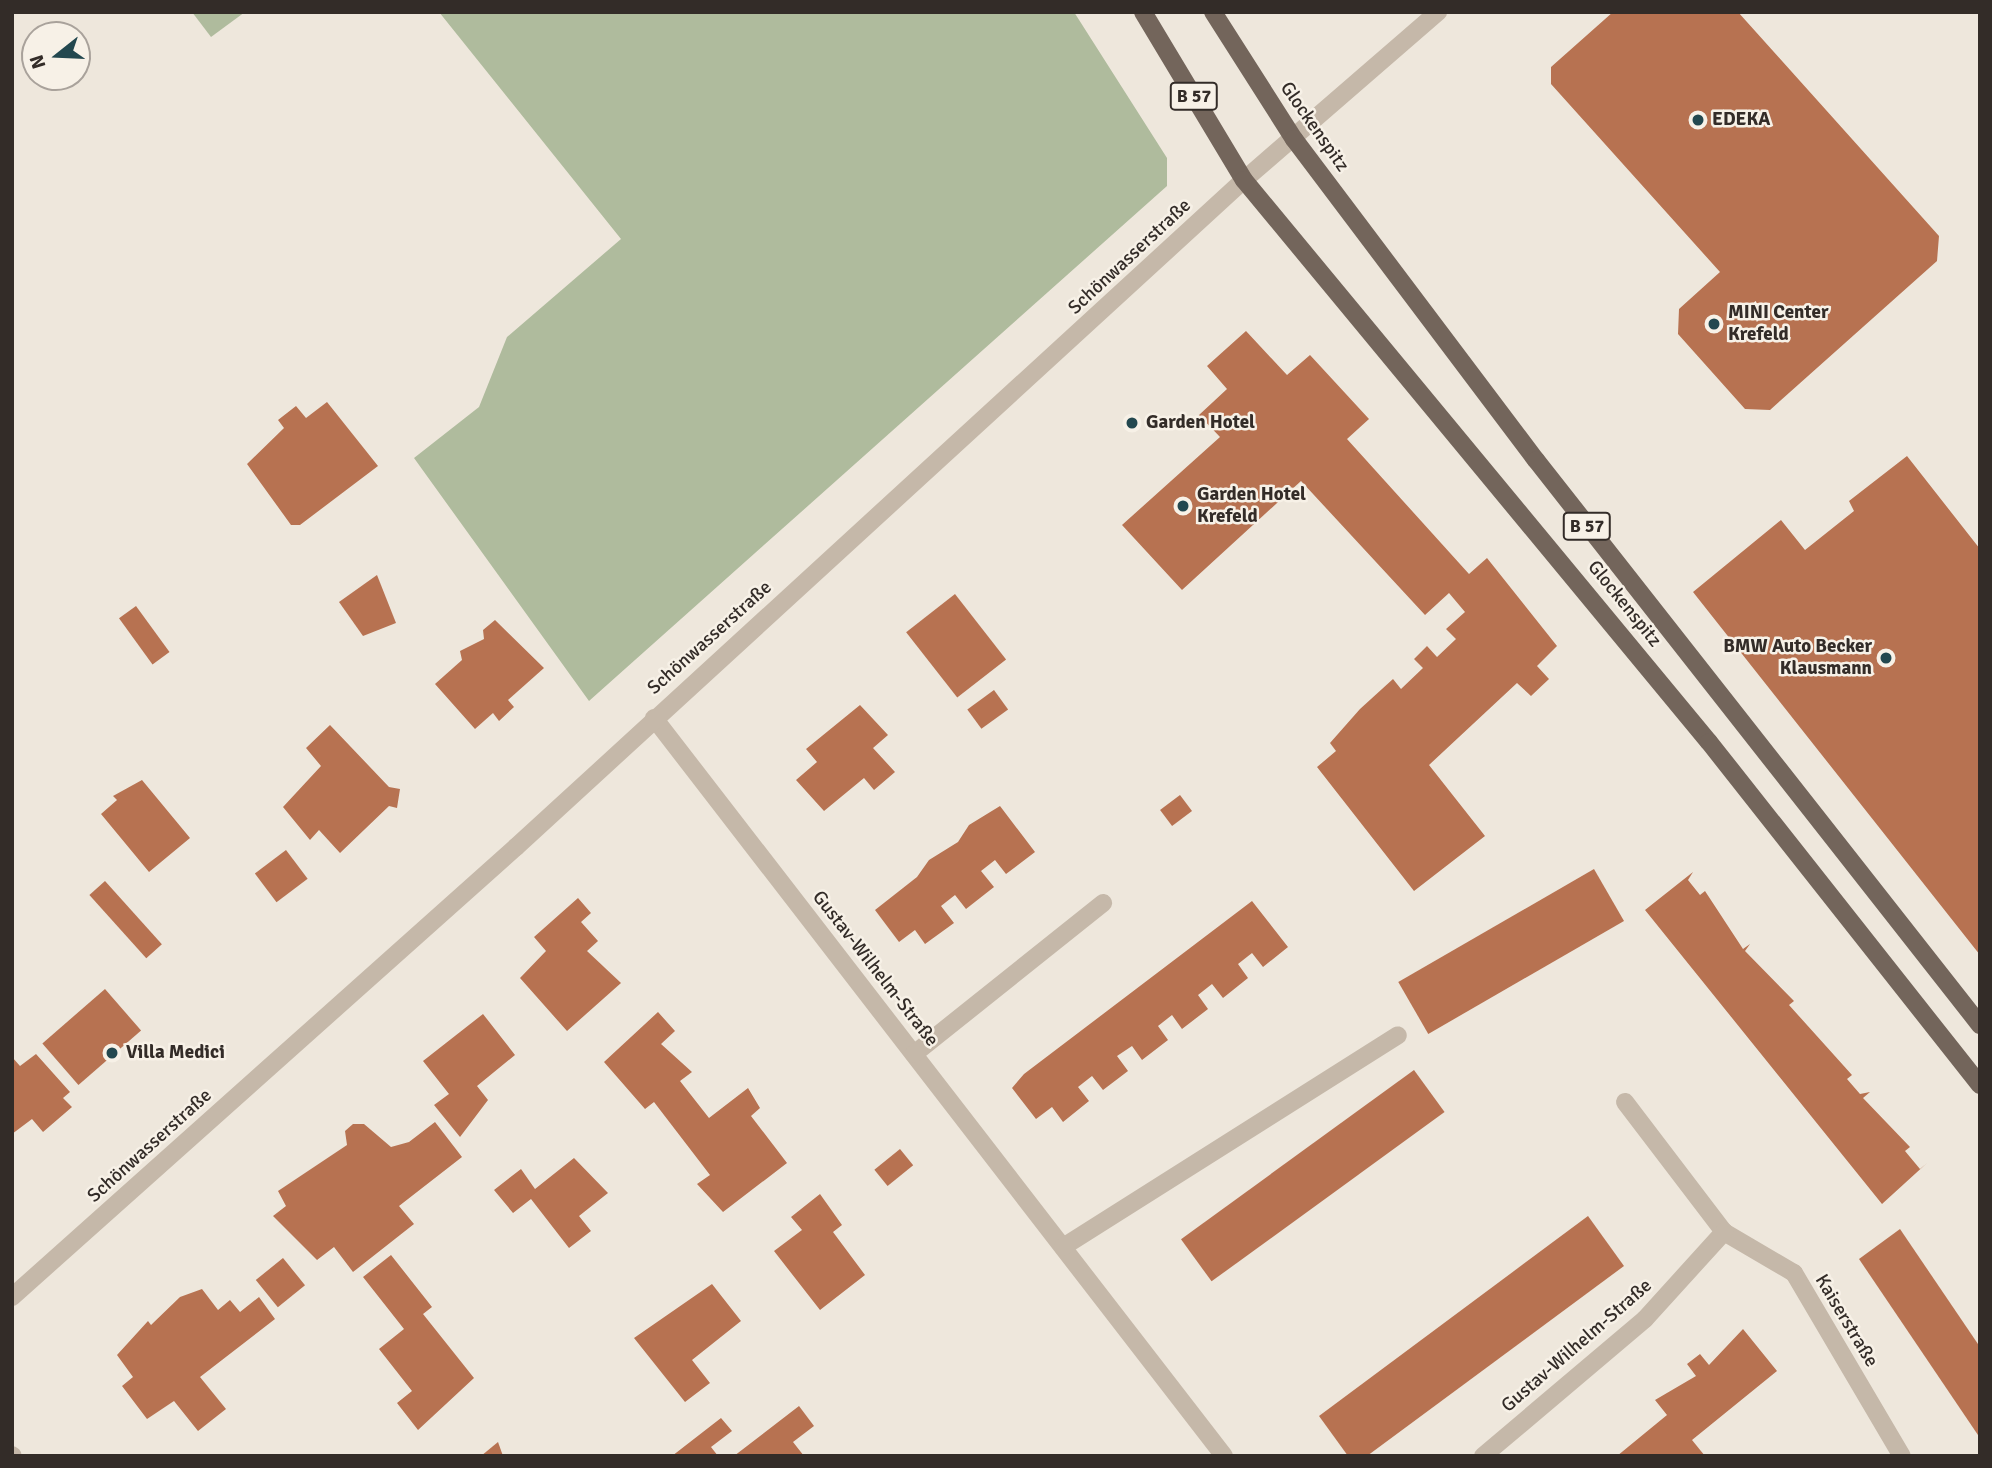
<!DOCTYPE html>
<meta charset="utf-8">
<style>
body{margin:0}
#map{position:relative;width:1992px;height:1468px;overflow:hidden;background:#eee7dc;font-family:Signika,sans-serif}
div>[style]{position:absolute}
.green>*{inset:0;background:#afbb9d}
.building>*{inset:0;background:#b77251;transform-origin:0 0}
.minor>*{height:18px;margin:-9px;padding:0 9px;transform-origin:9px;border-radius:9px;background:#c5b8a9}
.major>*{height:18px;margin:-9px;padding:0 9px;transform-origin:9px;border-radius:9px;background:#73655b}
.dots>*{width:19px;height:19px;translate:-50% -50%;box-sizing:border-box;border:4px solid #f7f1e7;border-radius:50%}
span{translate:-50% -50%;white-space:nowrap;text-align:center;line-height:1.15;-webkit-text-stroke:5px #f7f1e7;paint-order:stroke}
.shield-label span{padding:2px 5px;background:#f7f1e7;border:2px solid;border-radius:5px;-webkit-text-stroke-width:0}
.shield-label{font-size:18px;color:#332c28;font-weight:700}
.poi-label{font-size:19px;color:#332c28;font-weight:700}
.left{translate:0 -50%;text-align:left}
.right{translate:-100% -50%;text-align:right}
.street-label{font-size:19px;color:#332c28}
.frame{position:absolute;inset:0;border:14px solid #332c28;pointer-events:none}
.north{position:absolute;left:21px;top:21px;width:70px;height:70px;box-sizing:border-box;background:#f7f1e7;border:2px solid #a9a29b;border-radius:50%;rotate:252deg;font-size:19px;font-weight:700;line-height:28px;text-align:center;color:#332c28}
.north::after{content:'';display:block;margin:auto;width:24px;height:32px;background:#23484f;clip-path:polygon(50% 0,100% 100%,50% 72%,0 100%)}
</style>
<div id="map">
<div class="green">
<i style="clip-path:polygon(192px 12px,245px 12px,211px 37px)"></i>
<i style="clip-path:polygon(439px 12px,1074px 12px,1167px 158px,1167px 186px,589px 701px,414px 458px,479px 407px,507px 337px,621px 239px)"></i>
</div>
<div class="building">
<i style="clip-path:polygon(1613px 12px,1738px 12px,1939px 236px,1937px 261px,1770px 410px,1745px 409px,1678px 334px,1679px 309px,1720px 272px,1551px 84px,1551px 67px)"></i>
<i style="clip-path:polygon(1246px 331px,1287px 375px,1310px 355px,1369px 419px,1347px 439px,1469px 574px,1487px 558px,1557px 646px,1537px 666px,1549px 679px,1531px 696px,1517px 683px,1429px 765px,1485px 836px,1414px 891px,1317px 767px,1336px 751px,1330px 743px,1360px 709px,1393px 679px,1401px 689px,1423px 668px,1414px 659px,1427px 646px,1437px 657px,1456px 639px,1446px 629px,1465px 612px,1449px 593px,1425px 615px,1301px 481px,1182px 590px,1122px 525px,1220px 437px,1199px 415px,1227px 389px,1207px 366px)"></i>
<i style="clip-path:polygon(327px 402px,378px 466px,300px 525px,291px 525px,247px 464px,284px 428px,278px 420px,296px 406px,306px 418px)"></i>
<i style="clip-path:polygon(1907px 456px,1980px 549px,1980px 955px,1693px 592px,1781px 520px,1805px 550px,1854px 511px,1849px 501px)"></i>
<i style="clip-path:polygon(377px 575px,396px 623px,363px 636px,339px 602px)"></i>
<i style="left:955px;top:594px;width:83px;height:62px;rotate:52deg"></i>
<i style="left:136px;top:606px;width:57px;height:21px;rotate:54deg"></i>
<i style="clip-path:polygon(495px 620px,544px 668px,508px 700px,514px 707px,499px 721px,493px 713px,475px 729px,435px 684px,462px 660px,460px 651px,484px 639px,483px 630px)"></i>
<i style="left:994px;top:690px;width:24px;height:33px;rotate:54deg"></i>
<i style="clip-path:polygon(860px 705px,888px 735px,873px 748px,895px 772px,874px 790px,864px 778px,824px 811px,796px 780px,817px 762px,806px 749px)"></i>
<i style="clip-path:polygon(330px 725px,389px 787px,400px 789px,397px 808px,389px 806px,340px 853px,319px 830px,310px 840px,283px 807px,321px 766px,306px 748px)"></i>
<i style="clip-path:polygon(142px 780px,190px 838px,149px 872px,101px 814px,117px 800px,113px 796px)"></i>
<i style="left:1180px;top:795px;width:20px;height:25px;rotate:53deg"></i>
<i style="clip-path:polygon(1000px 806px,1035px 852px,1006px 874px,995px 860px,981px 871px,994px 887px,966px 909px,955px 895px,941px 906px,954px 923px,925px 944px,915px 930px,899px 942px,875px 910px,917px 877px,929px 860px,958px 842px,969px 825px)"></i>
<i style="left:286px;top:850px;width:36px;height:39px;rotate:53deg"></i>
<i style="left:1594px;top:869px;width:60px;height:226px;rotate:60deg"></i>
<i style="clip-path:polygon(1693px 872px,1688px 880px,1700px 895px,1705px 891px,1743px 949px,1750px 944px,1745px 951px,1794px 1001px,1789px 1005px,1852px 1075px,1847px 1079px,1860px 1094px,1870px 1092px,1863px 1098px,1910px 1147px,1905px 1151px,1920px 1169px,1927px 1163px,1882px 1204px,1645px 910px)"></i>
<i style="left:105px;top:881px;width:85px;height:21px;rotate:48deg"></i>
<i style="clip-path:polygon(578px 898px,591px 913px,581px 922px,598px 941px,587px 951px,621px 983px,567px 1031px,520px 978px,546px 951px,534px 937px)"></i>
<i style="clip-path:polygon(1252px 901px,1288px 947px,1263px 967px,1252px 953px,1238px 964px,1248px 978px,1223px 998px,1212px 984px,1198px 995px,1208px 1009px,1182px 1029px,1172px 1015px,1158px 1026px,1168px 1040px,1142px 1060px,1132px 1046px,1117px 1056px,1128px 1071px,1103px 1090px,1092px 1076px,1078px 1087px,1089px 1101px,1063px 1122px,1052px 1107px,1036px 1119px,1012px 1088px,1024px 1074px)"></i>
<i style="left:105px;top:989px;width:55px;height:83px;rotate:49deg"></i>
<i style="clip-path:polygon(658px 1012px,675px 1031px,661px 1044px,692px 1072px,680px 1081px,709px 1118px,748px 1088px,760px 1108px,751px 1116px,787px 1163px,723px 1212px,697px 1184px,710px 1175px,654px 1102px,645px 1109px,604px 1062px)"></i>
<i style="clip-path:polygon(483px 1014px,515px 1055px,477px 1086px,488px 1100px,460px 1137px,434px 1105px,449px 1094px,423px 1061px)"></i>
<i style="clip-path:polygon(36px 1054px,70px 1092px,63px 1098px,72px 1107px,43px 1132px,32px 1119px,12px 1134px,12px 1057px,20px 1066px)"></i>
<i style="left:1414px;top:1070px;width:52px;height:288px;rotate:54deg"></i>
<i style="clip-path:polygon(435px 1122px,462px 1157px,399px 1206px,414px 1224px,353px 1272px,334px 1247px,317px 1260px,273px 1216px,286px 1206px,278px 1191px,347px 1145px,345px 1131px,353px 1124px,364px 1124px,391px 1147px,409px 1142px)"></i>
<i style="left:900px;top:1149px;width:21px;height:33px;rotate:51deg"></i>
<i style="clip-path:polygon(574px 1158px,608px 1193px,579px 1216px,591px 1231px,569px 1248px,531px 1199px,513px 1213px,494px 1190px,521px 1169px,535px 1189px)"></i>
<i style="clip-path:polygon(820px 1194px,842px 1225px,833px 1232px,865px 1275px,820px 1310px,774px 1251px,802px 1230px,791px 1217px)"></i>
<i style="clip-path:polygon(1588px 1216px,1624px 1266px,1367px 1456px,1348px 1456px,1319px 1416px)"></i>
<i style="clip-path:polygon(1900px 1229px,1980px 1347px,1980px 1438px,1859px 1259px)"></i>
<i style="clip-path:polygon(391px 1255px,432px 1307px,423px 1314px,474px 1378px,418px 1430px,397px 1403px,412px 1391px,379px 1349px,404px 1329px,363px 1277px)"></i>
<i style="left:283px;top:1258px;width:35px;height:35px;rotate:51deg"></i>
<i style="clip-path:polygon(712px 1284px,741px 1321px,692px 1360px,710px 1383px,685px 1402px,634px 1338px)"></i>
<i style="clip-path:polygon(202px 1289px,218px 1310px,230px 1300px,240px 1312px,259px 1297px,275px 1319px,200px 1377px,226px 1409px,198px 1431px,174px 1401px,147px 1419px,122px 1386px,133px 1377px,117px 1355px,148px 1321px,151px 1325px,180px 1297px)"></i>
<i style="clip-path:polygon(1743px 1329px,1777px 1371px,1692px 1440px,1705px 1456px,1617px 1456px,1667px 1415px,1655px 1400px,1696px 1376px,1687px 1364px,1700px 1354px,1709px 1365px)"></i>
<i style="clip-path:polygon(799px 1406px,814px 1426px,793px 1442px,804px 1456px,734px 1456px)"></i>
<i style="clip-path:polygon(721px 1418px,732px 1431px,711px 1447px,718px 1456px,672px 1456px)"></i>
<i style="clip-path:polygon(498px 1442px,503px 1456px,481px 1456px)"></i>
</div>
<div class="minor">
<i style="left:654px;top:718px;width:932px;rotate:52.32deg"></i>
<i style="left:914px;top:1054px;width:242px;rotate:-38.6deg"></i>
<i style="left:1625px;top:1102px;width:163px;rotate:52.7deg"></i>
<i style="left:1724px;top:1232px;width:81px;rotate:30.4deg"></i>
<i style="left:1794px;top:1273px;width:212px;rotate:59.5deg"></i>
<i style="left:1063px;top:1247px;width:396px;rotate:-32.3deg"></i>
<i style="left:12px;top:1297px;width:676px;rotate:-41.76deg"></i>
<i style="left:516px;top:847px;width:987px;rotate:-42.5deg"></i>
<i style="left:1244px;top:180px;width:257px;rotate:-40.9deg"></i>
<i style="left:12px;top:1455px;width:1px;rotate:45deg"></i>
<i style="left:1483px;top:1456px;width:212px;rotate:-40.2deg"></i>
<i style="left:1645px;top:1319px;width:118px;rotate:-47.8deg"></i>
</div>
<div class="major">
<i style="left:1143px;top:12px;width:196px;rotate:59deg"></i>
<i style="left:1244px;top:180px;width:729px;rotate:50.4deg"></i>
<i style="left:1709px;top:742px;width:437px;rotate:51.7deg"></i>
<i style="left:1213px;top:12px;width:151px;rotate:57.5deg"></i>
<i style="left:1294px;top:139px;width:402px;rotate:53deg"></i>
<i style="left:1536px;top:460px;width:719px;rotate:51.84deg"></i>
</div>
<div class="dots">
<i style="left:1698px;top:120px;background:#23484f"></i>
<i style="left:1714px;top:324px;background:#23484f"></i>
<i style="left:1132px;top:423px;background:#23484f"></i>
<i style="left:1183px;top:506px;background:#23484f"></i>
<i style="left:1886px;top:658px;background:#23484f"></i>
<i style="left:112px;top:1053px;background:#23484f"></i>
</div>
<div class="shield-label">
<span style="left:1194px;top:96px">B 57</span>
<span style="left:1587px;top:526px">B 57</span>
</div>
<div class="poi-label">
<span class="left" style="left:1712px;top:120px">EDEKA</span>
<span class="left" style="left:1728px;top:324px">MINI Center<br>Krefeld</span>
<span class="left" style="left:1146px;top:423px">Garden Hotel</span>
<span class="left" style="left:1197px;top:506px">Garden Hotel<br>Krefeld</span>
<span class="right" style="left:1872px;top:658px">BMW Auto Becker<br>Klausmann</span>
<span class="left" style="left:126px;top:1053px">Villa Medici</span>
</div>
<div class="street-label">
<span style="left:1314px;top:127px;rotate:55deg">Glockenspitz</span>
<span style="left:1130px;top:257px;rotate:-43deg">Schönwasserstraße</span>
<span style="left:1624px;top:604px;rotate:51deg">Glockenspitz</span>
<span style="left:710px;top:638px;rotate:-42deg">Schönwasserstraße</span>
<span style="left:875px;top:969px;rotate:52deg">Gustav-Wilhelm-Straße</span>
<span style="left:150px;top:1146px;rotate:-42deg">Schönwasserstraße</span>
<span style="left:1846px;top:1321px;rotate:59deg">Kaiserstraße</span>
<span style="left:1577px;top:1346px;rotate:-41deg">Gustav-Wilhelm-Straße</span>
</div>
<div class="frame"></div>
<div class="north">N</div>
</div>
